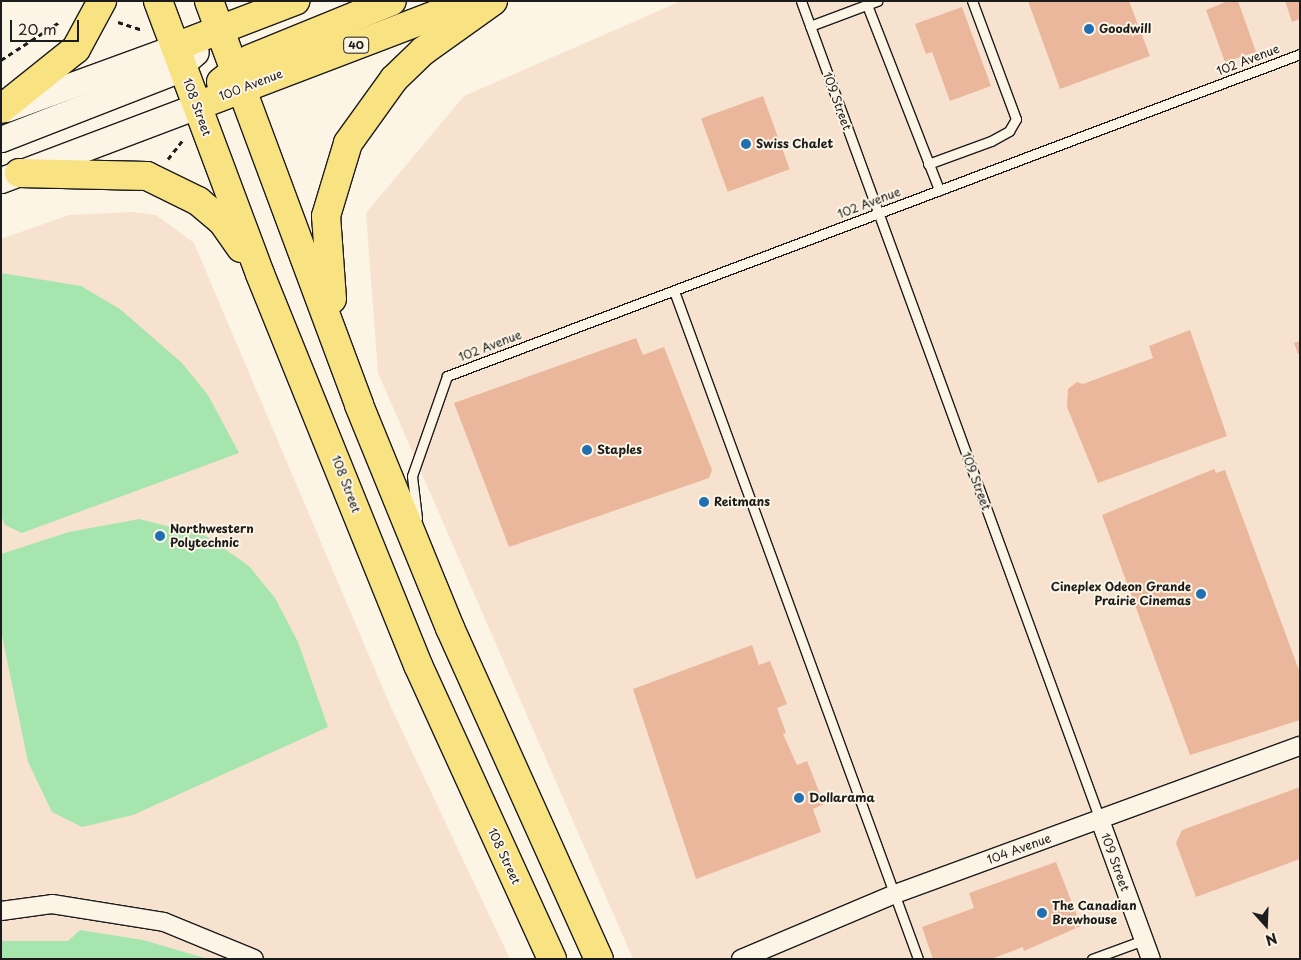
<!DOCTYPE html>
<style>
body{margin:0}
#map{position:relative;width:1301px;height:960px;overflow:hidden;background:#fcf5e5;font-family:"Playpen Sans",sans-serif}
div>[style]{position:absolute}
.built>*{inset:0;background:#f7e2cf}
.green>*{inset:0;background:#a6e6ae}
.building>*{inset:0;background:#eab79c;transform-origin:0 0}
.path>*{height:3px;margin-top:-1.5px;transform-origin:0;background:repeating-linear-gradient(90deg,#1c1c1c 0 5px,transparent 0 9px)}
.roads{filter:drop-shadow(1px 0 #1c1c1c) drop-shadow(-1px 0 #1c1c1c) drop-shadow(0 1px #1c1c1c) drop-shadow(0 -1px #1c1c1c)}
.service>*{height:9px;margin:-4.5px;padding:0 4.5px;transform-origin:4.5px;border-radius:4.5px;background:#fcf5e5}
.minor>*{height:18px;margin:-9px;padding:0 9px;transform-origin:9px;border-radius:9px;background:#fcf5e5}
.secondary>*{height:25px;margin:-12.5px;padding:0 12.5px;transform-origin:12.5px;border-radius:12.5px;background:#fcf5e5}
.primary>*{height:28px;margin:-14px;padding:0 14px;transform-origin:14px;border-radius:14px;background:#f8e281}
.dots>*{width:14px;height:14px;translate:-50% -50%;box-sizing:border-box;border:2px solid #fcf5e5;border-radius:50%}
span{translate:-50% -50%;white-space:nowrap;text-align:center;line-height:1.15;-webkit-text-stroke:4px #fcf5e5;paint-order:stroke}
.shield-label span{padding:1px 4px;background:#fcf5e5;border:1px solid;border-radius:4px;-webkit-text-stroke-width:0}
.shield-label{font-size:11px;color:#1c1c1c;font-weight:700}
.poi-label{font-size:12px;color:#1c1c1c;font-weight:700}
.left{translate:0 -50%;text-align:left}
.right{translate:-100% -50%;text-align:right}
.street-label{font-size:12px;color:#1c1c1c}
.frame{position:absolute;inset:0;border:2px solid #1c1c1c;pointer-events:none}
.north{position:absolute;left:1241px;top:900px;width:50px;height:50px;-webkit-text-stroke:4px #fcf5e5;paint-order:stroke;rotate:160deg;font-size:14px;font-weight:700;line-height:20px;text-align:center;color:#1c1c1c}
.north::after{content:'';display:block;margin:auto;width:18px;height:22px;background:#1c1c1c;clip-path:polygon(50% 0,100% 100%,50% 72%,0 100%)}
.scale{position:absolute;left:10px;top:20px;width:69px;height:22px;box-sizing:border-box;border:2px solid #1c1c1c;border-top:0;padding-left:6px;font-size:15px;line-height:18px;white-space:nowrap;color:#1c1c1c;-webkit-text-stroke:4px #fcf5e5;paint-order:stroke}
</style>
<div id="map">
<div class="built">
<i style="clip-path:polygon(681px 1px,1300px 1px,1300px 959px,633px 959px,378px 373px,366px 213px,464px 96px)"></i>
<i style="clip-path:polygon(132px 212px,156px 215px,194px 243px,390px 705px,510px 959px,1px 959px,1px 239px,69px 215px)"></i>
</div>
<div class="green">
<i style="clip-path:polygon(1px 273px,81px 286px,120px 309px,182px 363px,208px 395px,239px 453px,22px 533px,5px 525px,1px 515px)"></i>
<i style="clip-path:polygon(139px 519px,206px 536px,249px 566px,275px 598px,298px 642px,328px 727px,133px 815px,82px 827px,52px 812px,28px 762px,1px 631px,1px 554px,69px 532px)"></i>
<i style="clip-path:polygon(80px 930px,143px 940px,208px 959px,1px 959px,1px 941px,68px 941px)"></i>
</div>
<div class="building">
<i style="clip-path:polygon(1028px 1px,1129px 1px,1150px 56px,1060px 89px)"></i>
<i style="clip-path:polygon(1228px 1px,1238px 1px,1256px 52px,1225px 62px,1206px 10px)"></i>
<i style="clip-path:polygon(1285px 1px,1300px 1px,1300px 19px,1292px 22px)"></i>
<i style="clip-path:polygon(962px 7px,991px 86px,950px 101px,932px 52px,926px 54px,915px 24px)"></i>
<i style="left:763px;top:96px;width:78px;height:66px;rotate:70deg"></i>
<i style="clip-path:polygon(1190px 330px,1227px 436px,1098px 483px,1067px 407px,1068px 389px,1077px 382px,1083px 384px,1153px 358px,1149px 346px)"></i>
<i style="clip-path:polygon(636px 338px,643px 355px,664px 347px,712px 470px,709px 478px,509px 547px,454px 403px)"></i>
<i style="clip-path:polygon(1300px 341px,1300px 353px,1298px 354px,1294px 343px)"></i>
<i style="clip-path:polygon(1214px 469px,1216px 473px,1225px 470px,1300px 673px,1300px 720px,1190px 755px,1102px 515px)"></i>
<i style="clip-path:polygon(752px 645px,759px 665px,770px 661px,787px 704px,777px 708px,786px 733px,783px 734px,797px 765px,807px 761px,824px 804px,813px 809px,821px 832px,696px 879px,633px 689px)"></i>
<i style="clip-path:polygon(1300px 787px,1300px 859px,1196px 897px,1176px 843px,1182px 830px)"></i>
<i style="clip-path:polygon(1056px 862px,1081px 926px,1024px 951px,1023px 947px,991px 959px,933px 959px,922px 927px,974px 908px,969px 893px)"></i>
</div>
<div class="path">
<i style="left:118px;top:22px;width:26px;rotate:18deg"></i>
<i style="left:1px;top:60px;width:72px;rotate:-33deg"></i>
<i style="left:168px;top:159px;width:24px;rotate:-52deg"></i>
</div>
<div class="roads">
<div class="service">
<i style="left:801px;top:1px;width:872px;rotate:69.94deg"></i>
<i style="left:867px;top:5px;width:199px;rotate:68.7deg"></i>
<i style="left:810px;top:26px;width:72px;rotate:-20.5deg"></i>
<i style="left:928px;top:164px;width:67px;rotate:-20.1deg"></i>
<i style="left:991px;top:141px;width:21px;rotate:-29deg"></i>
<i style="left:1009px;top:131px;width:14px;rotate:-60deg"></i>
<i style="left:1016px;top:119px;width:126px;rotate:-110.4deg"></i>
<i style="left:674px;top:291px;width:711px;rotate:69.93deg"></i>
<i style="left:417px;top:518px;width:42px;rotate:-96.8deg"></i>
<i style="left:412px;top:476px;width:106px;rotate:-70.7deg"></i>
<i style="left:447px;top:376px;width:912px;rotate:-20.68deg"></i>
<i style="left:1092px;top:959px;width:55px;rotate:-20.1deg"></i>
</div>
<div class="minor">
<i style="left:1100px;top:820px;width:148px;rotate:69.9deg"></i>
<i style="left:1px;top:911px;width:51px;rotate:-7.8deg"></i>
<i style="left:52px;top:904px;width:113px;rotate:9.1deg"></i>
<i style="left:164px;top:922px;width:97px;rotate:22.3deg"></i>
<i style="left:741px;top:959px;width:167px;rotate:-22.9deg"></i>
<i style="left:895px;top:894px;width:431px;rotate:-20.1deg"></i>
</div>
<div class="secondary">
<i style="left:6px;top:109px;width:180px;rotate:-20.1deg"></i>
<i style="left:1px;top:139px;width:185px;rotate:-21.3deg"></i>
<i style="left:173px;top:72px;width:30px;rotate:-41deg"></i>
<i style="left:1px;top:180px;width:210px;rotate:-20.7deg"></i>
</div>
<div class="primary">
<i style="left:158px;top:1px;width:291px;rotate:69.5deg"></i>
<i style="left:260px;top:274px;width:422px;rotate:68deg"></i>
<i style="left:418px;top:665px;width:323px;rotate:65.5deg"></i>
<i style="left:209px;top:1px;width:431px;rotate:69.6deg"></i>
<i style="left:359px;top:405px;width:241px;rotate:67.8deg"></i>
<i style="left:450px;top:628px;width:363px;rotate:65.8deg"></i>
<i style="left:175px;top:47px;width:129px;rotate:-21deg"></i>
<i style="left:221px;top:82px;width:37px;rotate:-38deg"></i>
<i style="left:250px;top:59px;width:153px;rotate:-22.2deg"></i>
<i style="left:197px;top:106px;width:294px;rotate:-20.9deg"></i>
<i style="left:1px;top:109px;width:96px;rotate:-38.7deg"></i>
<i style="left:76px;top:49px;width:55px;rotate:-61.6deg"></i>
<i style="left:19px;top:173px;width:128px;rotate:1.3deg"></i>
<i style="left:147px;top:176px;width:57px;rotate:26.1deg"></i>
<i style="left:198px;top:201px;width:31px;rotate:40deg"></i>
<i style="left:222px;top:221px;width:33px;rotate:55deg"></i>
<i style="left:332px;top:299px;width:83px;rotate:-94.1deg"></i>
<i style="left:326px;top:216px;width:76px;rotate:-73.2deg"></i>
<i style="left:348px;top:143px;width:79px;rotate:-54.3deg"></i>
<i style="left:394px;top:79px;width:40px;rotate:-44deg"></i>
<i style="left:423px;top:51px;width:86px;rotate:-35.5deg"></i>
</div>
</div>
<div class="dots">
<i style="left:1089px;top:29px;background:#1f6fb2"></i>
<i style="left:746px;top:144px;background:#1f6fb2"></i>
<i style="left:587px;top:450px;background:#1f6fb2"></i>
<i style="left:704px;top:502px;background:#1f6fb2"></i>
<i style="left:160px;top:536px;background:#1f6fb2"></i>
<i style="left:1201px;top:594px;background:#1f6fb2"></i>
<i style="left:799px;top:798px;background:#1f6fb2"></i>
<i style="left:1042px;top:913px;background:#1f6fb2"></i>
</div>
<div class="shield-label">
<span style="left:356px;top:45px">40</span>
</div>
<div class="poi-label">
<span class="left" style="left:1099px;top:29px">Goodwill</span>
<span class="left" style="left:756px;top:144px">Swiss Chalet</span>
<span class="left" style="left:597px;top:450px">Staples</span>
<span class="left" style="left:714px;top:502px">Reitmans</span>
<span class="left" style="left:170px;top:536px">Northwestern<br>Polytechnic</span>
<span class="right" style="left:1191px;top:594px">Cineplex Odeon Grande<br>Prairie Cinemas</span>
<span class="left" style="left:809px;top:798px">Dollarama</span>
<span class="left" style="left:1052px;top:913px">The Canadian<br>Brewhouse</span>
</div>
<div class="street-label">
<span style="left:1248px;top:60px;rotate:-21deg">102 Avenue</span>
<span style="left:251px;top:85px;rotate:-21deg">100 Avenue</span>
<span style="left:837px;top:101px;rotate:70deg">109 Street</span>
<span style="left:197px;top:107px;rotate:70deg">108 Street</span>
<span style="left:869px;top:203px;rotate:-21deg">102 Avenue</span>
<span style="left:490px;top:346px;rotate:-21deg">102 Avenue</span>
<span style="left:976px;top:481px;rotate:70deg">109 Street</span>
<span style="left:346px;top:484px;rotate:69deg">108 Street</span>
<span style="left:1019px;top:849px;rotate:-20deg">104 Avenue</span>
<span style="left:504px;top:856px;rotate:65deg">108 Street</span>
<span style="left:1115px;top:862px;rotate:70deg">109 Street</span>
</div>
<div class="frame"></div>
<div class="north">N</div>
<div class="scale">20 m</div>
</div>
